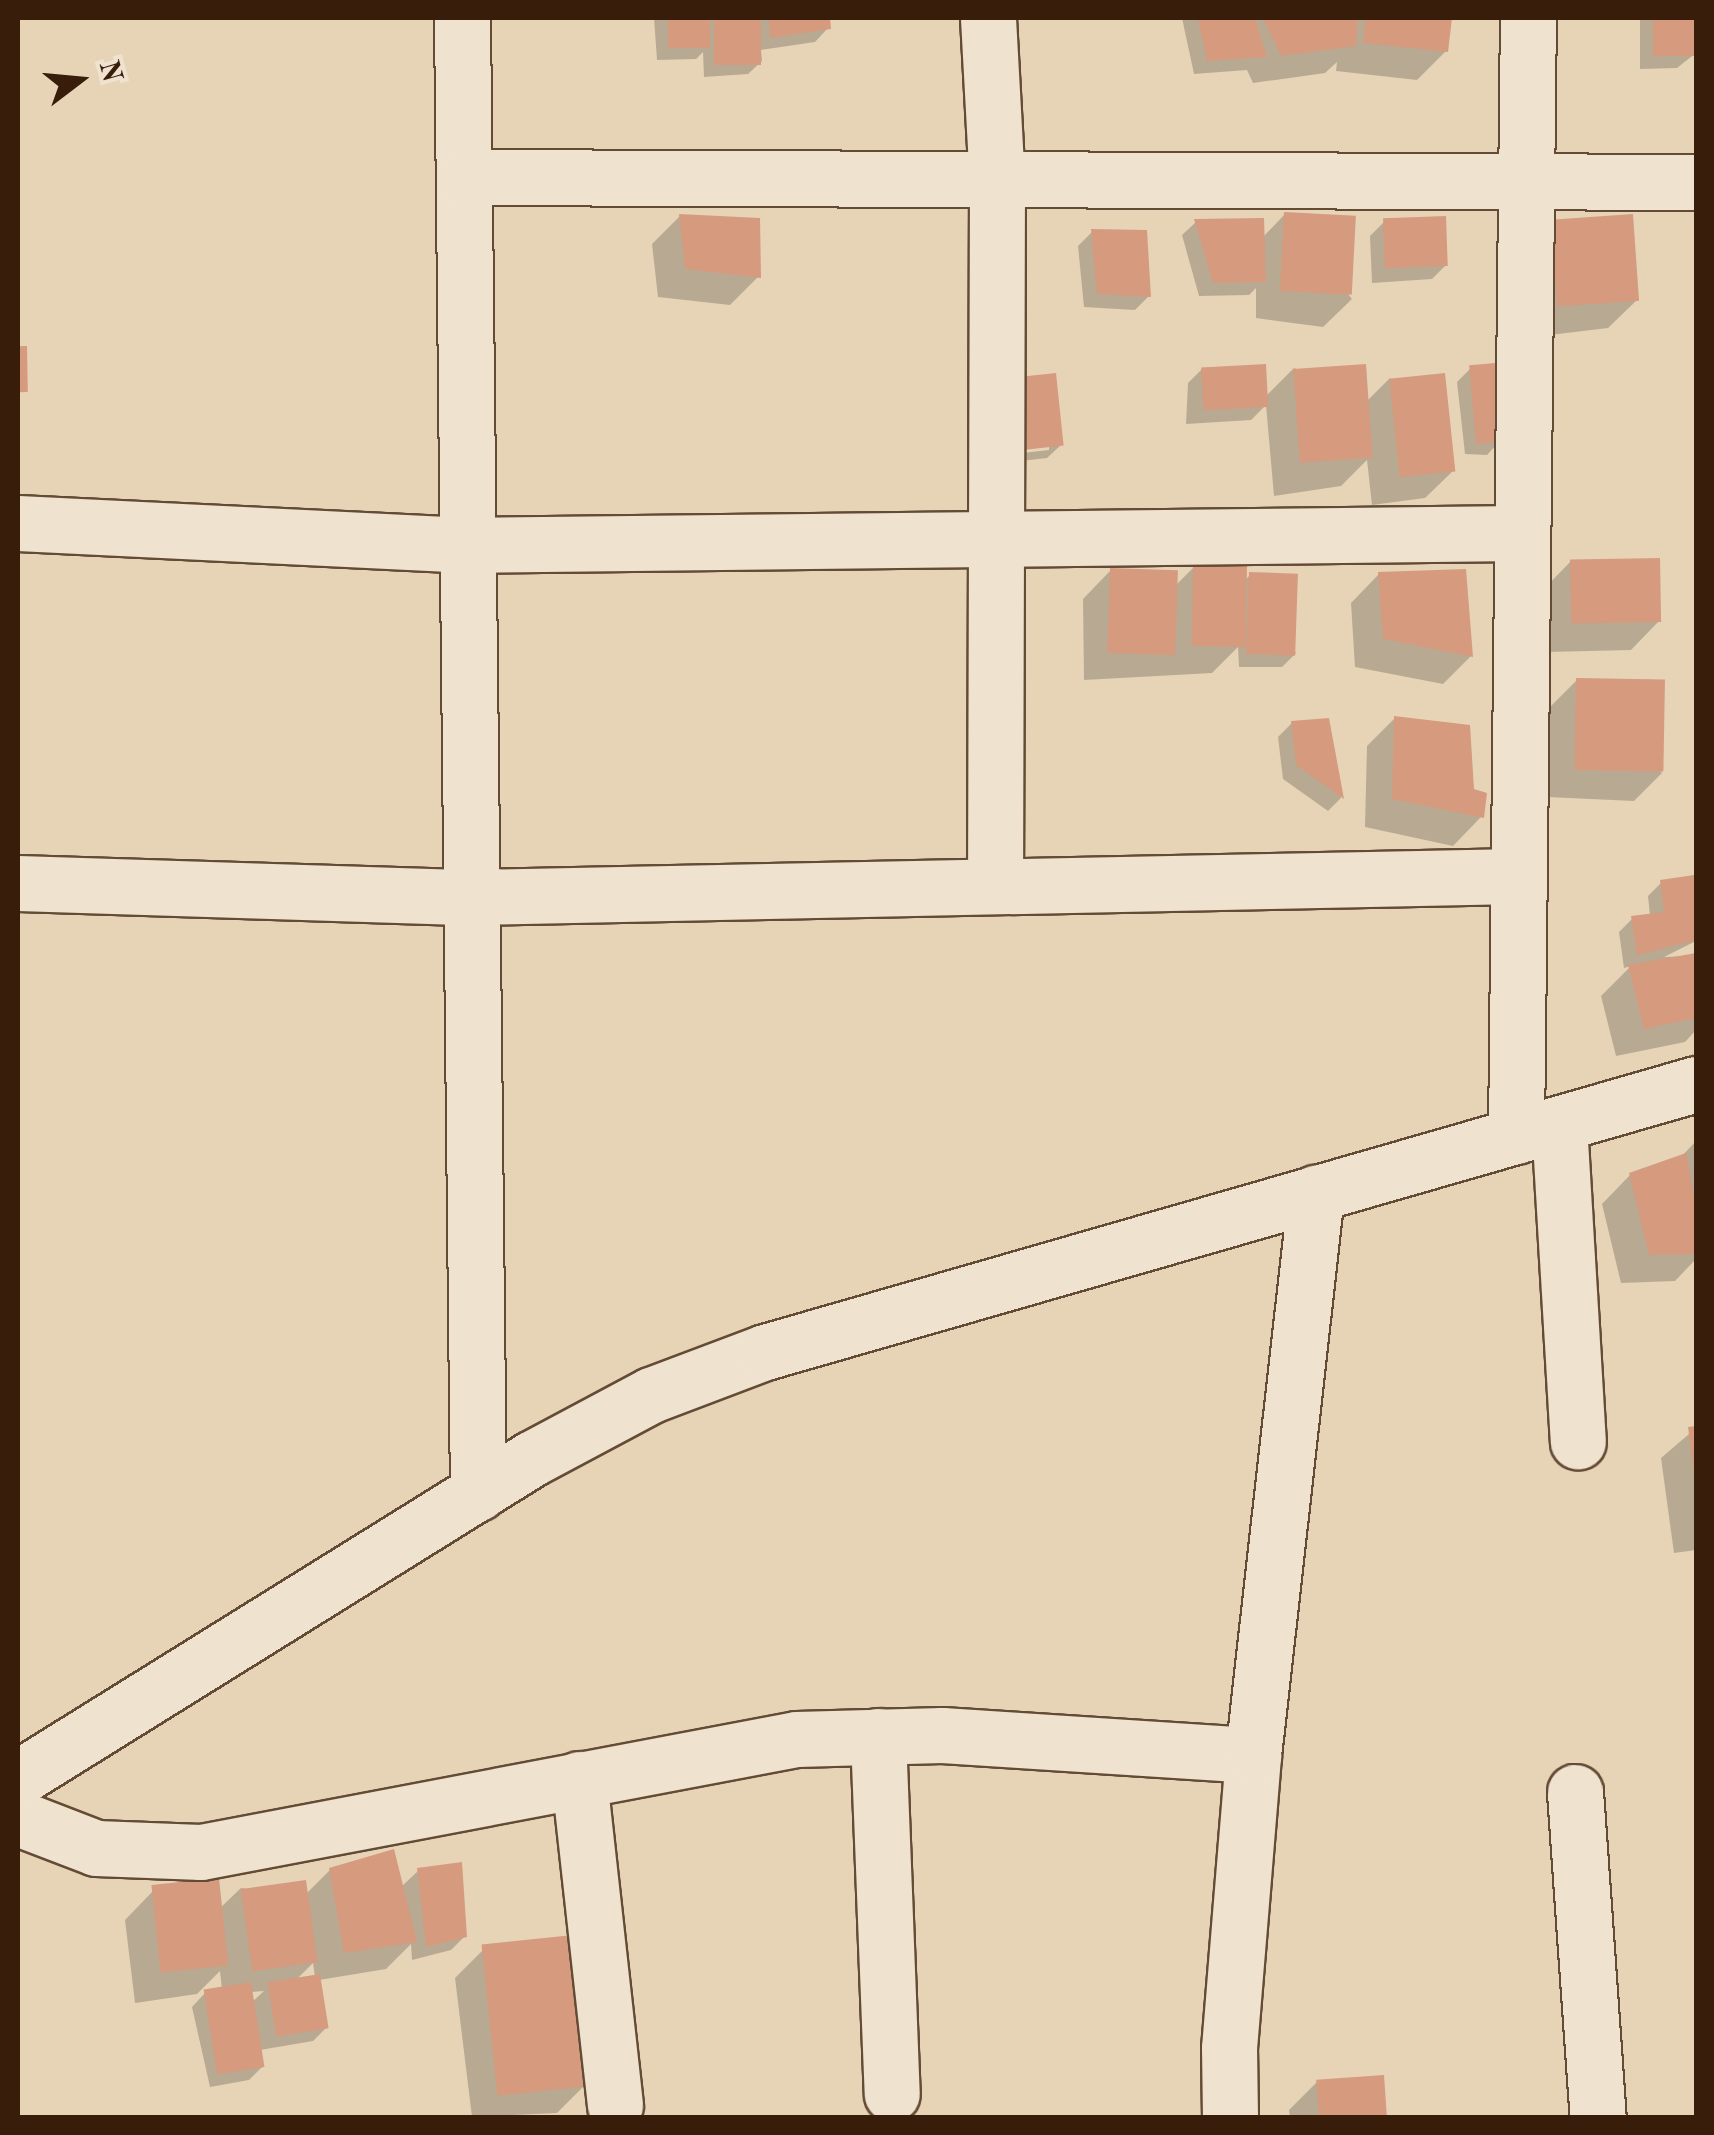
<!DOCTYPE html>
<style>
body{margin:0}
#map{position:relative;width:1714px;height:2135px;overflow:hidden;background:#e7d4b7;font-family:"Old Standard TT",serif}
div>[style]{position:absolute}
.shadow>*{inset:0;background:#0003}
.building>*{inset:0;background:#d69a7f;transform-origin:0 0}
.roads{filter:drop-shadow(2px 0 #644b35) drop-shadow(-2px 0 #644b35) drop-shadow(0 2px #644b35) drop-shadow(0 -2px #644b35)}
.street>*{height:55px;margin:-27.5px;padding:0 27.5px;transform-origin:27.5px;border-radius:27.5px;background:#efe3d0}
.secondary>*{height:55px;margin:-27.5px;padding:0 27.5px;transform-origin:27.5px;border-radius:27.5px;background:#efe3d0}
span{translate:-50% -50%;white-space:nowrap;text-align:center;line-height:1.15;-webkit-text-stroke:10px #efe3d0;paint-order:stroke}
.frame{position:absolute;inset:0;border:20px solid #381d0a;pointer-events:none}
.north{position:absolute;left:30px;top:30px;width:100px;height:100px;-webkit-text-stroke:8px #efe3d0;paint-order:stroke;rotate:74deg;font-size:28px;font-weight:700;line-height:40px;text-align:center;color:#381d0a}
.north::after{content:'';display:block;margin:auto;width:35px;height:45px;background:#381d0a;clip-path:polygon(50% 0,100% 100%,50% 72%,0 100%)}
</style>
<div id="map">
<div class="shadow">
<i style="clip-path:polygon(654px 18px,827px 18px,828px 28px,815px 42px,761px 50px,762px 61px,748px 74px,704px 77px,703px 52px,696px 59px,657px 60px)"></i>
<i style="clip-path:polygon(1182px 18px,1450px 18px,1446px 51px,1417px 80px,1336px 71px,1337px 62px,1325px 73px,1253px 83px,1247px 70px,1194px 74px)"></i>
<i style="clip-path:polygon(1640px 18px,1696px 18px,1696px 53px,1677px 68px,1640px 69px)"></i>
<i style="clip-path:polygon(1285px 214px,1352px 299px,1323px 327px,1256px 318px,1256px 288px,1249px 295px,1199px 296px,1182px 235px,1196px 222px,1262px 238px)"></i>
<i style="clip-path:polygon(680px 216px,758px 277px,730px 305px,658px 297px,652px 244px)"></i>
<i style="clip-path:polygon(1553px 219px,1637px 300px,1608px 328px,1533px 337px)"></i>
<i style="clip-path:polygon(1384px 222px,1446px 265px,1432px 279px,1372px 283px,1370px 236px)"></i>
<i style="clip-path:polygon(1092px 232px,1149px 296px,1135px 310px,1084px 307px,1078px 246px)"></i>
<i style="clip-path:polygon(1294px 368px,1366px 402px,1390px 378px,1454px 470px,1425px 498px,1372px 505px,1367px 460px,1341px 486px,1274px 496px,1266px 405px,1251px 420px,1186px 424px,1188px 383px,1202px 369px,1265px 397px)"></i>
<i style="clip-path:polygon(1471px 368px,1500px 441px,1487px 455px,1465px 454px,1457px 382px)"></i>
<i style="clip-path:polygon(evenodd,1002px 394px,1061px 445px,1047px 458px,1004px 463px,1002px 394px,1049px 445px,1049px 450px,1004px 455px,1004px 450px,1049px 445px)"></i>
<i style="clip-path:polygon(1571px 561px,1659px 621px,1631px 650px,1546px 652px,1543px 590px)"></i>
<i style="clip-path:polygon(1194px 567px,1244px 581px,1250px 575px,1296px 653px,1282px 667px,1239px 667px,1238px 647px,1212px 673px,1084px 680px,1083px 599px,1111px 570px,1176px 585px)"></i>
<i style="clip-path:polygon(1379px 574px,1471px 656px,1443px 684px,1355px 667px,1351px 603px)"></i>
<i style="clip-path:polygon(1577px 680px,1662px 773px,1634px 801px,1547px 797px,1548px 709px)"></i>
<i style="clip-path:polygon(1395px 718px,1472px 791px,1481px 817px,1453px 846px,1365px 827px,1367px 746px)"></i>
<i style="clip-path:polygon(1327px 720px,1341px 798px,1328px 811px,1283px 779px,1278px 737px,1292px 723px)"></i>
<i style="clip-path:polygon(1691px 878px,1696px 941px,1664px 957px,1696px 956px,1696px 1030px,1685px 1042px,1616px 1056px,1601px 996px,1631px 966px,1624px 968px,1619px 932px,1633px 918px,1650px 916px,1648px 896px,1661px 883px)"></i>
<i style="clip-path:polygon(1696px 1141px,1696px 1259px,1675px 1281px,1621px 1283px,1602px 1204px,1630px 1175px,1681px 1157px)"></i>
<i style="clip-path:polygon(1696px 1428px,1696px 1550px,1674px 1553px,1661px 1458px)"></i>
<i style="clip-path:polygon(evenodd,330px 1870px,401px 1887px,418px 1871px,465px 1936px,451px 1950px,412px 1960px,411px 1944px,386px 1969px,319px 1980px,327px 2027px,313px 2041px,260px 2050px,263px 2066px,249px 2080px,210px 2087px,192px 2007px,205px 1993px,222px 1990px,220px 1971px,197px 1994px,135px 2003px,125px 1920px,153px 1891px,219px 1909px,241px 1888px,305px 1895px,330px 1870px,313px 1963px,315px 1977px,295px 1981px,313px 1963px,330px 1870px,264px 1991px,252px 2002px,251px 1992px,264px 1991px)"></i>
<i style="clip-path:polygon(483px 1950px,585px 2085px,557px 2113px,472px 2117px,455px 1978px)"></i>
<i style="clip-path:polygon(1317px 2082px,1384px 2118px,1290px 2118px,1289px 2110px)"></i>
</div>
<div class="building">
<i style="left:668px;top:18px;width:42px;height:30px"></i>
<i style="left:714px;top:18px;width:47px;height:47px"></i>
<i style="clip-path:polygon(769px 18px,830px 18px,831px 29px,770px 38px)"></i>
<i style="clip-path:polygon(1198px 18px,1255px 18px,1267px 57px,1207px 61px)"></i>
<i style="clip-path:polygon(1263px 18px,1358px 18px,1356px 46px,1281px 56px)"></i>
<i style="clip-path:polygon(1366px 18px,1452px 18px,1448px 52px,1363px 43px)"></i>
<i style="left:1653px;top:18px;width:43px;height:38px"></i>
<i style="left:1284px;top:212px;width:72px;height:79px;rotate:3deg"></i>
<i style="clip-path:polygon(679px 214px,760px 218px,761px 278px,685px 269px)"></i>
<i style="left:1633px;top:214px;width:87px;height:82px;rotate:86deg"></i>
<i style="left:1446px;top:216px;width:50px;height:63px;rotate:88deg"></i>
<i style="clip-path:polygon(1264px 218px,1266px 282px,1213px 283px,1194px 219px)"></i>
<i style="clip-path:polygon(1091px 229px,1147px 230px,1151px 297px,1097px 294px)"></i>
<i style="left:27px;top:346px;width:46px;height:9px;rotate:89deg"></i>
<i style="left:1496px;top:363px;width:79px;height:27px;rotate:85deg"></i>
<i style="left:1266px;top:364px;width:43px;height:65px;rotate:87deg"></i>
<i style="left:1366px;top:364px;width:94px;height:73px;rotate:86deg"></i>
<i style="left:1056px;top:373px;width:73px;height:41px;rotate:84deg"></i>
<i style="left:1445px;top:373px;width:99px;height:56px;rotate:84deg"></i>
<i style="left:1660px;top:558px;width:64px;height:90px;rotate:89deg"></i>
<i style="left:1193px;top:565px;width:54px;height:81px;rotate:1deg"></i>
<i style="left:1110px;top:568px;width:68px;height:85px;rotate:2deg"></i>
<i style="clip-path:polygon(1466px 569px,1473px 657px,1383px 639px,1378px 572px)"></i>
<i style="left:1249px;top:572px;width:49px;height:82px;rotate:2deg"></i>
<i style="left:1576px;top:678px;width:89px;height:92px;rotate:1deg"></i>
<i style="clip-path:polygon(1394px 716px,1470px 725px,1474px 789px,1487px 793px,1484px 818px,1392px 799px)"></i>
<i style="clip-path:polygon(1329px 718px,1344px 799px,1296px 765px,1291px 721px)"></i>
<i style="clip-path:polygon(1694px 875px,1696px 940px,1637px 955px,1631px 916px,1664px 912px,1660px 880px)"></i>
<i style="clip-path:polygon(1696px 953px,1696px 1018px,1644px 1029px,1628px 965px)"></i>
<i style="clip-path:polygon(1686px 1153px,1696px 1207px,1696px 1254px,1649px 1255px,1629px 1173px)"></i>
<i style="clip-path:polygon(1696px 1426px,1696px 1472px,1694px 1472px,1688px 1427px)"></i>
<i style="clip-path:polygon(394px 1849px,417px 1942px,344px 1953px,329px 1868px)"></i>
<i style="clip-path:polygon(462px 1862px,467px 1937px,426px 1947px,417px 1868px)"></i>
<i style="left:219px;top:1878px;width:88px;height:68px;rotate:84deg"></i>
<i style="left:306px;top:1880px;width:83px;height:66px;rotate:82deg"></i>
<i style="left:573px;top:1935px;width:152px;height:92px;rotate:84deg"></i>
<i style="left:320px;top:1974px;width:55px;height:53px;rotate:81deg"></i>
<i style="left:251px;top:1982px;width:86px;height:48px;rotate:81deg"></i>
<i style="left:1384px;top:2075px;width:43px;height:68px;rotate:86deg"></i>
</div>
<div class="roads">
<div class="street">
<i style="left:462px;top:18px;width:1475px;rotate:89.38deg"></i>
<i style="left:988px;top:18px;width:164px;rotate:86.9deg"></i>
<i style="left:997px;top:182px;width:702px;rotate:90.16deg"></i>
<i style="left:464px;top:177px;width:1232px;rotate:0.23deg"></i>
<i style="left:18px;top:523px;width:448px;rotate:2.8deg"></i>
<i style="left:465px;top:545px;width:1056px;rotate:-0.65deg"></i>
<i style="left:18px;top:883px;width:451px;rotate:1.8deg"></i>
<i style="left:469px;top:897px;width:1049px;rotate:-1.15deg"></i>
<i style="left:1559px;top:1124px;width:318px;rotate:86.6deg"></i>
<i style="left:1516px;top:1136px;width:1118px;rotate:-89.39deg"></i>
<i style="left:878px;top:1736px;width:358px;rotate:87.8deg"></i>
<i style="left:579px;top:1779px;width:328px;rotate:83.7deg"></i>
<i style="left:1575px;top:1792px;width:327px;rotate:86deg"></i>
<i style="left:18px;top:1818px;width:84px;rotate:21deg"></i>
<i style="left:96px;top:1848px;width:105px;rotate:2.2deg"></i>
<i style="left:201px;top:1852px;width:606px;rotate:-10.75deg"></i>
<i style="left:796px;top:1739px;width:146px;rotate:-1.6deg"></i>
<i style="left:942px;top:1735px;width:312px;rotate:3.7deg"></i>
<i style="left:1230px;top:2118px;width:70px;rotate:-90.8deg"></i>
<i style="left:1229px;top:2048px;width:294px;rotate:-85.3deg"></i>
<i style="left:1253px;top:1755px;width:566px;rotate:-83.6deg"></i>
</div>
<div class="secondary">
<i style="left:18px;top:1778px;width:604px;rotate:-31.87deg"></i>
<i style="left:531px;top:1459px;width:136px;rotate:-28.1deg"></i>
<i style="left:651px;top:1395px;width:122px;rotate:-20.7deg"></i>
<i style="left:765px;top:1352px;width:969px;rotate:-16.06deg"></i>
</div>
</div>
<div class="frame"></div>
<div class="north">N</div>
</div>
